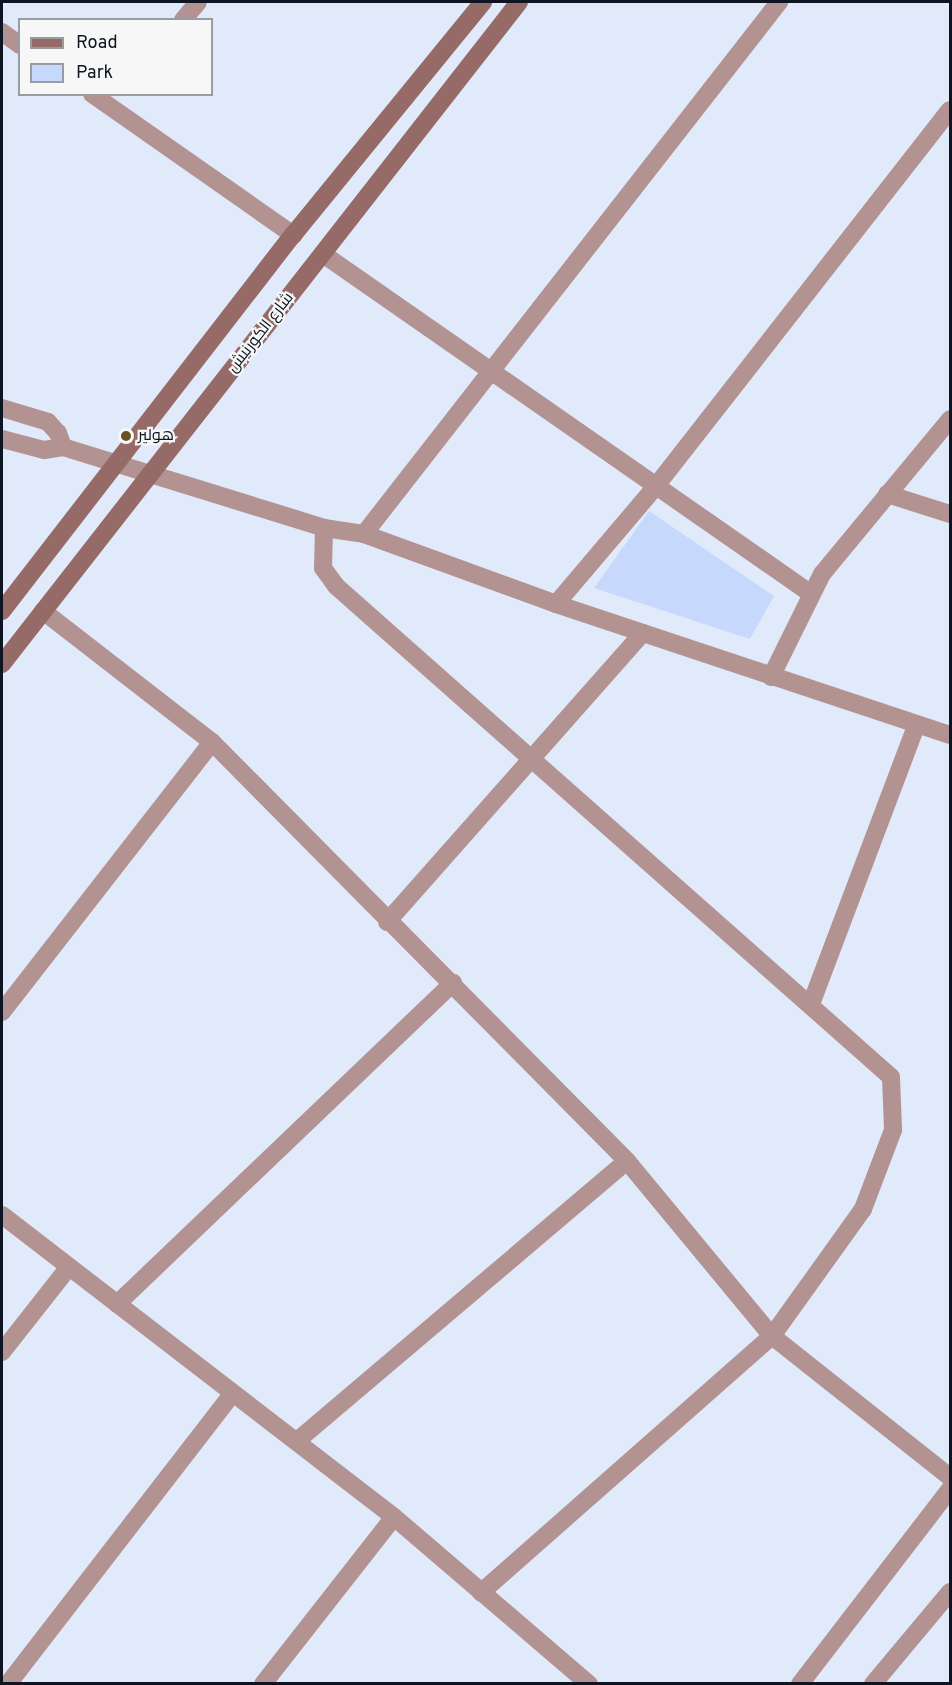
<!DOCTYPE html>
<meta charset="utf-8">
<style>
body{margin:0}
#map{position:relative;width:952px;height:1685px;overflow:hidden;background:#e1eafb;font-family:Overpass,Cairo,sans-serif}
div>[style]{position:absolute}
.green>*{inset:0;background:#c6d9fc}
.street>*{height:18px;margin:-9px;padding:0 9px;transform-origin:9px;border-radius:9px;background:#b29391}
.secondary>*{height:18px;margin:-9px;padding:0 9px;transform-origin:9px;border-radius:9px;background:#956a67}
.dots>*{width:16px;height:16px;translate:-50% -50%;box-sizing:border-box;border:3px solid #f7f7f7;border-radius:50%}
span{translate:-50% -50%;white-space:nowrap;text-align:center;line-height:1.15;-webkit-text-stroke:4.5px #f7f7f7;paint-order:stroke}
.street-label{font-size:16px;color:#0d1523}
.poi-label{font-size:16px;color:#0d1523}
.left{translate:0 -50%;text-align:left}
.frame{position:absolute;inset:0;border:3px solid #0d1523;pointer-events:none}
.legend{position:absolute;left:18px;top:18px;width:195px;height:78px;box-sizing:border-box;background:#f7f7f7;border:2px solid #999da2;margin:0;padding:8px 10px;list-style:none;font-size:18px;color:#0d1523}
.legend li{display:flex;align-items:center;gap:12px;height:30px}
.legend b{width:30px;border:2px solid #999da2}
</style>
<div id="map">
<div class="green">
<i style="clip-path:polygon(649px 511px,774px 596px,750px 639px,594px 588px)"></i>
</div>
<div class="street">
<i style="left:183px;top:20px;width:23px;rotate:-50deg"></i>
<i style="left:2px;top:32px;width:22px;rotate:36deg"></i>
<i style="left:92px;top:94px;width:246px;rotate:35deg"></i>
<i style="left:323px;top:254px;width:593px;rotate:34.84deg"></i>
<i style="left:2px;top:408px;width:48px;rotate:16.9deg"></i>
<i style="left:48px;top:422px;width:15px;rotate:48deg"></i>
<i style="left:58px;top:433px;width:15px;rotate:70deg"></i>
<i style="left:2px;top:439px;width:43px;rotate:14.7deg"></i>
<i style="left:44px;top:450px;width:19px;rotate:-9deg"></i>
<i style="left:63px;top:447px;width:273px;rotate:17.2deg"></i>
<i style="left:324px;top:528px;width:40px;rotate:8.5deg"></i>
<i style="left:364px;top:534px;width:204px;rotate:20deg"></i>
<i style="left:556px;top:604px;width:415px;rotate:18.4deg"></i>
<i style="left:887px;top:494px;width:66px;rotate:17.6deg"></i>
<i style="left:324px;top:528px;width:40px;rotate:91.4deg"></i>
<i style="left:323px;top:568px;width:22px;rotate:54deg"></i>
<i style="left:336px;top:586px;width:741px;rotate:41.5deg"></i>
<i style="left:891px;top:1077px;width:53px;rotate:87.8deg"></i>
<i style="left:893px;top:1130px;width:85px;rotate:110.8deg"></i>
<i style="left:863px;top:1209px;width:156px;rotate:125.6deg"></i>
<i style="left:772px;top:1336px;width:388px;rotate:138.6deg"></i>
<i style="left:364px;top:534px;width:675px;rotate:-52.04deg"></i>
<i style="left:556px;top:604px;width:155px;rotate:-49.7deg"></i>
<i style="left:656px;top:486px;width:477px;rotate:-52deg"></i>
<i style="left:43px;top:611px;width:214px;rotate:37.8deg"></i>
<i style="left:212px;top:742px;width:590px;rotate:45.27deg"></i>
<i style="left:627px;top:1161px;width:227px;rotate:50.4deg"></i>
<i style="left:772px;top:1336px;width:227px;rotate:38.4deg"></i>
<i style="left:771px;top:677px;width:115px;rotate:-63.7deg"></i>
<i style="left:822px;top:574px;width:201px;rotate:-50.4deg"></i>
<i style="left:387px;top:922px;width:386px;rotate:-48.5deg"></i>
<i style="left:811px;top:1004px;width:297px;rotate:-69.3deg"></i>
<i style="left:2px;top:1012px;width:342px;rotate:-52.1deg"></i>
<i style="left:2px;top:1215px;width:495px;rotate:37.6deg"></i>
<i style="left:394px;top:1517px;width:257px;rotate:40.6deg"></i>
<i style="left:117px;top:1304px;width:465px;rotate:-43.7deg"></i>
<i style="left:2px;top:1352px;width:108px;rotate:-51.8deg"></i>
<i style="left:298px;top:1440px;width:431px;rotate:-40.3deg"></i>
<i style="left:8px;top:1684px;width:365px;rotate:-52.3deg"></i>
<i style="left:263px;top:1684px;width:212px;rotate:-51.9deg"></i>
<i style="left:800px;top:1684px;width:246px;rotate:-52.4deg"></i>
<i style="left:873px;top:1684px;width:120px;rotate:-50.1deg"></i>
</div>
<div class="secondary">
<i style="left:2px;top:611px;width:475px;rotate:-52.3deg"></i>
<i style="left:293px;top:235px;width:301px;rotate:-50.8deg"></i>
<i style="left:2px;top:664px;width:840px;rotate:-52.01deg"></i>
</div>
<div class="dots">
<i style="left:126px;top:436px;background:#695221"></i>
</div>
<div class="street-label">
<span style="left:261px;top:333px;rotate:-52deg">شارع الكورنيش</span>
</div>
<div class="poi-label">
<span class="left" style="left:138px;top:436px">هولير</span>
</div>
<div class="frame"></div>
<ul class="legend">
<li><b style="height:8px;background:#956a67"></b>Road</li>
<li><b style="height:16px;background:#c6d9fc"></b>Park</li>
</ul>
</div>
